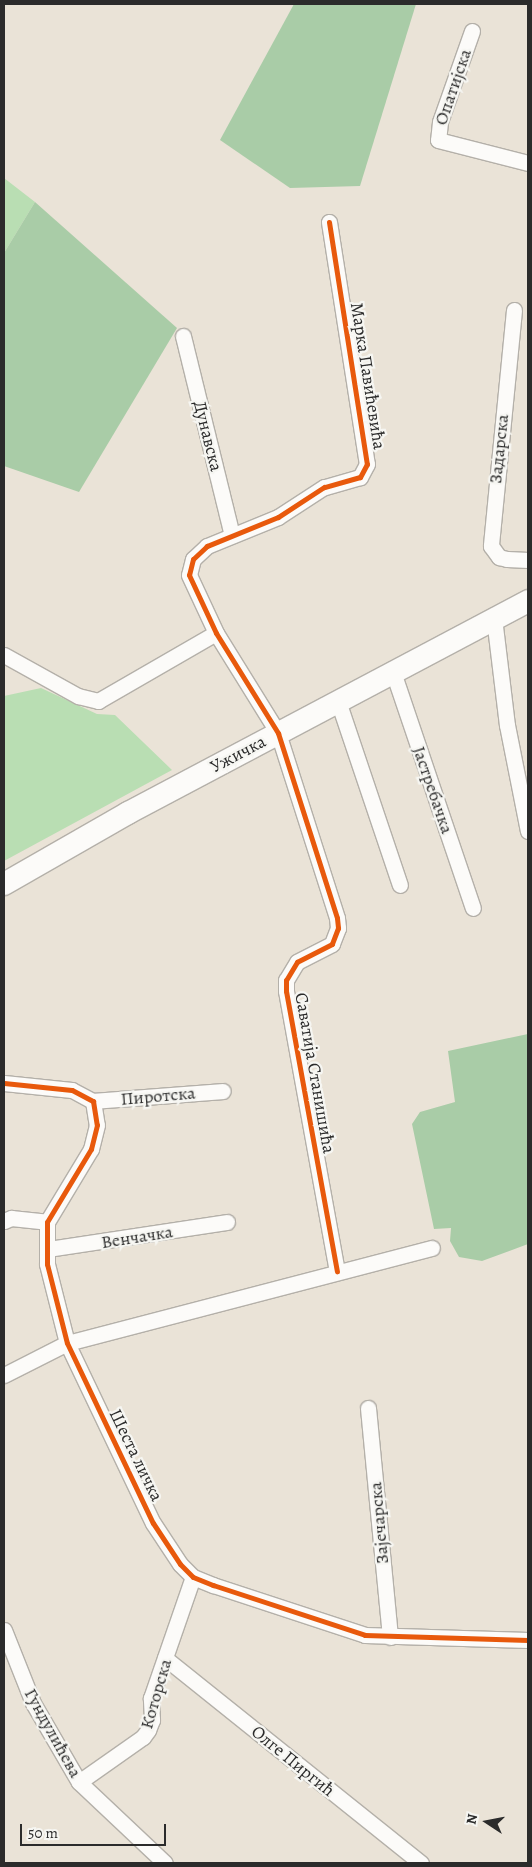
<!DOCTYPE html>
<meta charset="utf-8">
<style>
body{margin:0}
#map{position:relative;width:532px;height:1867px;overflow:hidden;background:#eae3d7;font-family:Alegreya,serif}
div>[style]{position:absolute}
.green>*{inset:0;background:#b9deb3}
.forest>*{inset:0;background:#a9cca7}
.roads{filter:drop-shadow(1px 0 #b4b0a9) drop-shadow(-1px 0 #b4b0a9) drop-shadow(0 1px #b4b0a9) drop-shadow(0 -1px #b4b0a9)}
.minor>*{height:15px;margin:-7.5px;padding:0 7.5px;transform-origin:7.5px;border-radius:7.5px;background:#fcfbf9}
.secondary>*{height:22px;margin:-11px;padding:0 11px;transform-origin:11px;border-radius:11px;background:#fcfbf9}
.cycleway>*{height:5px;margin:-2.5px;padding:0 2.5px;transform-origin:2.5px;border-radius:2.5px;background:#e8590c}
span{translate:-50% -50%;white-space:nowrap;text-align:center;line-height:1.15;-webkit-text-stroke:4.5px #f6f6f2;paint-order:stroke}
.street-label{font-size:18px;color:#2b2b2b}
.frame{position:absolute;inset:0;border:5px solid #2b2b2b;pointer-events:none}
.north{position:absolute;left:462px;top:1797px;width:50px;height:50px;-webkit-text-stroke:4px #f6f6f2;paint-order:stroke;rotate:281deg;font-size:14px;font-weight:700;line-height:20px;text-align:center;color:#2b2b2b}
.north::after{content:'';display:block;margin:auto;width:18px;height:22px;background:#2b2b2b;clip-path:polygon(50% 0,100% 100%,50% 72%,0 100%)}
.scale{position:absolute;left:20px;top:1824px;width:146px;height:22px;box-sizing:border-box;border:2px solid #2b2b2b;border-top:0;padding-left:6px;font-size:15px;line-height:18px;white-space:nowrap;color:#2b2b2b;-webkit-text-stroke:4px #f6f6f2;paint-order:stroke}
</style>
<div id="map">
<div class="green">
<i style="clip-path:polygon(4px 178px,35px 202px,4px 253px)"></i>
<i style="clip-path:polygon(41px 688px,97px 714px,115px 715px,172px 770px,4px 861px,4px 696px)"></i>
</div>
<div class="forest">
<i style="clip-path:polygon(294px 4px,416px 4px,360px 186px,290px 188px,220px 140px)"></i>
<i style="clip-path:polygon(35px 202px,177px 328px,79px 492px,4px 466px,4px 253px)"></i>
<i style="clip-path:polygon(528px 1034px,528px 1244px,482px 1261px,459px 1257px,450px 1241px,451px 1228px,434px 1229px,412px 1124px,420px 1112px,455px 1102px,448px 1051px)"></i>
</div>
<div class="roads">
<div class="minor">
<i style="left:472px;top:31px;width:96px;rotate:109.4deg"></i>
<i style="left:440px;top:122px;width:18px;rotate:96deg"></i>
<i style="left:438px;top:140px;width:93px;rotate:14.3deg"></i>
<i style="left:329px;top:222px;width:245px;rotate:81.1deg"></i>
<i style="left:367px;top:464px;width:15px;rotate:118deg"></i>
<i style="left:360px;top:477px;width:37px;rotate:164deg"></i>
<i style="left:324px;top:487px;width:55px;rotate:146.9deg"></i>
<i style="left:278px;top:517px;width:77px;rotate:157.8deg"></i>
<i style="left:207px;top:546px;width:19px;rotate:137deg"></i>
<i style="left:193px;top:559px;width:16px;rotate:104deg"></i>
<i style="left:189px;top:575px;width:64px;rotate:65deg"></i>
<i style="left:216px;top:633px;width:118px;rotate:58.2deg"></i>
<i style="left:278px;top:733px;width:194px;rotate:72.3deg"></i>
<i style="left:337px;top:918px;width:10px;rotate:84deg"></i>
<i style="left:338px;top:928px;width:17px;rotate:111deg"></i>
<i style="left:332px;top:944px;width:39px;rotate:153deg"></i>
<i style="left:297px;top:962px;width:21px;rotate:121deg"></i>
<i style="left:286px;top:980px;width:11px;rotate:90deg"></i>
<i style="left:286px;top:991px;width:285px;rotate:79.7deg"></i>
<i style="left:514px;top:310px;width:237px;rotate:95.6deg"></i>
<i style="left:491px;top:546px;width:14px;rotate:54deg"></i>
<i style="left:499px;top:557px;width:8px;rotate:14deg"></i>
<i style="left:507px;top:559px;width:21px;rotate:3deg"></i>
<i style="left:183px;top:336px;width:205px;rotate:76.2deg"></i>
<i style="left:494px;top:618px;width:108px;rotate:83.1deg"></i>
<i style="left:507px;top:725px;width:108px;rotate:78.8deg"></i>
<i style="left:4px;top:655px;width:85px;rotate:29deg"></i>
<i style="left:78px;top:696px;width:21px;rotate:14deg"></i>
<i style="left:98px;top:701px;width:136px;rotate:-30deg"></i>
<i style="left:393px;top:672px;width:249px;rotate:71.3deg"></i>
<i style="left:338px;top:701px;width:194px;rotate:71.4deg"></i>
<i style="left:4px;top:1083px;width:68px;rotate:5.9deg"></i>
<i style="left:72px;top:1090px;width:24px;rotate:28deg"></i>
<i style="left:93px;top:1101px;width:24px;rotate:81deg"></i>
<i style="left:97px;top:1125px;width:25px;rotate:104deg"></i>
<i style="left:91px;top:1149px;width:85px;rotate:121.1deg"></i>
<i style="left:47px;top:1222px;width:42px;rotate:90deg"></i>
<i style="left:47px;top:1264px;width:81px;rotate:75.8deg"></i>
<i style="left:67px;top:1343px;width:199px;rotate:64.5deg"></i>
<i style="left:153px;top:1523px;width:49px;rotate:56.6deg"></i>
<i style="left:180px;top:1564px;width:18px;rotate:45deg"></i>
<i style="left:193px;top:1577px;width:22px;rotate:22deg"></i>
<i style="left:213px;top:1585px;width:160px;rotate:18.2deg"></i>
<i style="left:365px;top:1635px;width:163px;rotate:1.8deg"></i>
<i style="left:93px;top:1101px;width:130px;rotate:-4.4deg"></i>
<i style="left:4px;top:1221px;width:8px;rotate:-23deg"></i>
<i style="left:11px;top:1218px;width:36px;rotate:6deg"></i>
<i style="left:48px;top:1249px;width:181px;rotate:-8.6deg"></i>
<i style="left:4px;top:1375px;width:71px;rotate:-26.9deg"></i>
<i style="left:67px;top:1343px;width:377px;rotate:-14.6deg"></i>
<i style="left:368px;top:1408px;width:230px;rotate:84.5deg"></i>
<i style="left:4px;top:1630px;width:79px;rotate:68.3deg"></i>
<i style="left:33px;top:1703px;width:91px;rotate:59.8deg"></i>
<i style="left:79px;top:1782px;width:118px;rotate:43.3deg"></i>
<i style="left:165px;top:1658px;width:328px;rotate:38.7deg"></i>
<i style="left:79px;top:1782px;width:78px;rotate:-35.1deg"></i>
<i style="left:143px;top:1737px;width:9px;rotate:-54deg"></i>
<i style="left:148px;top:1730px;width:11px;rotate:-68deg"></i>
<i style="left:152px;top:1720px;width:22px;rotate:-93deg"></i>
<i style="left:151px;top:1698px;width:128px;rotate:-70.9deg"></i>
</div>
<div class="secondary">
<i style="left:4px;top:884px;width:143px;rotate:-29.8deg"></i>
<i style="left:128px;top:813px;width:453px;rotate:-27.9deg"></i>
</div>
</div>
<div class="cycleway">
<i style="left:329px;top:222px;width:245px;rotate:81.1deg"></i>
<i style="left:367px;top:464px;width:15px;rotate:118deg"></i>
<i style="left:360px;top:477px;width:37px;rotate:164deg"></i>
<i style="left:324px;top:487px;width:55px;rotate:146.9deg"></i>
<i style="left:278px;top:517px;width:77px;rotate:157.8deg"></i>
<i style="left:207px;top:546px;width:19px;rotate:137deg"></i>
<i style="left:193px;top:559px;width:16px;rotate:104deg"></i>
<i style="left:189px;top:575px;width:64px;rotate:65deg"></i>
<i style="left:216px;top:633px;width:118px;rotate:58.2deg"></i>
<i style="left:278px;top:733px;width:194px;rotate:72.3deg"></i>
<i style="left:337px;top:918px;width:10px;rotate:84deg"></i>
<i style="left:338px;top:928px;width:17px;rotate:111deg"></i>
<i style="left:332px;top:944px;width:39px;rotate:153deg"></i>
<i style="left:297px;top:962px;width:21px;rotate:121deg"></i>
<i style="left:286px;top:980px;width:11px;rotate:90deg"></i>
<i style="left:286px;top:991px;width:285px;rotate:79.7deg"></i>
<i style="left:4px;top:1083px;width:68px;rotate:5.9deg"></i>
<i style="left:72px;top:1090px;width:24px;rotate:28deg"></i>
<i style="left:93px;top:1101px;width:24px;rotate:81deg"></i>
<i style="left:97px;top:1125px;width:25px;rotate:104deg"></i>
<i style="left:91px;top:1149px;width:85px;rotate:121.1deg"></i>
<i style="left:47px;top:1222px;width:42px;rotate:90deg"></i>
<i style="left:47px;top:1264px;width:81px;rotate:75.8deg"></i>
<i style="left:67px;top:1343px;width:199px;rotate:64.5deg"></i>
<i style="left:153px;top:1523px;width:49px;rotate:56.6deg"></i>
<i style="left:180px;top:1564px;width:18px;rotate:45deg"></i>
<i style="left:193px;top:1577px;width:22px;rotate:22deg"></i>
<i style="left:213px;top:1585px;width:160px;rotate:18.2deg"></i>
<i style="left:365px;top:1635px;width:163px;rotate:1.8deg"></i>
</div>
<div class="street-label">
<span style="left:453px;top:87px;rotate:-71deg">Опатијска</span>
<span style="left:368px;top:376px;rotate:81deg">Марка Павићевића</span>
<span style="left:208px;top:436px;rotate:76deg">Дунавска</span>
<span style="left:499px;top:449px;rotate:-84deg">Задарска</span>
<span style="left:238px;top:754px;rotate:-28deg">Ужичка</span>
<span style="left:433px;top:790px;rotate:71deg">Јастребачка</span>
<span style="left:315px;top:1073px;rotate:80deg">Саватија Станишића</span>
<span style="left:158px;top:1096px;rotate:-5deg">Пиротска</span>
<span style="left:137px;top:1237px;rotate:-9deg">Венчачка</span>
<span style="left:136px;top:1455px;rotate:64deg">Шеста личка</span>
<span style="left:379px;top:1523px;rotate:-95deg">Зајечарска</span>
<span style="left:156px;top:1694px;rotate:-74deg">Которска</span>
<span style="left:53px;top:1733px;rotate:61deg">Гундулићева</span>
<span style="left:293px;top:1761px;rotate:39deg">Олге Пиргић</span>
</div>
<div class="frame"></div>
<div class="north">N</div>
<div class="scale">50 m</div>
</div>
